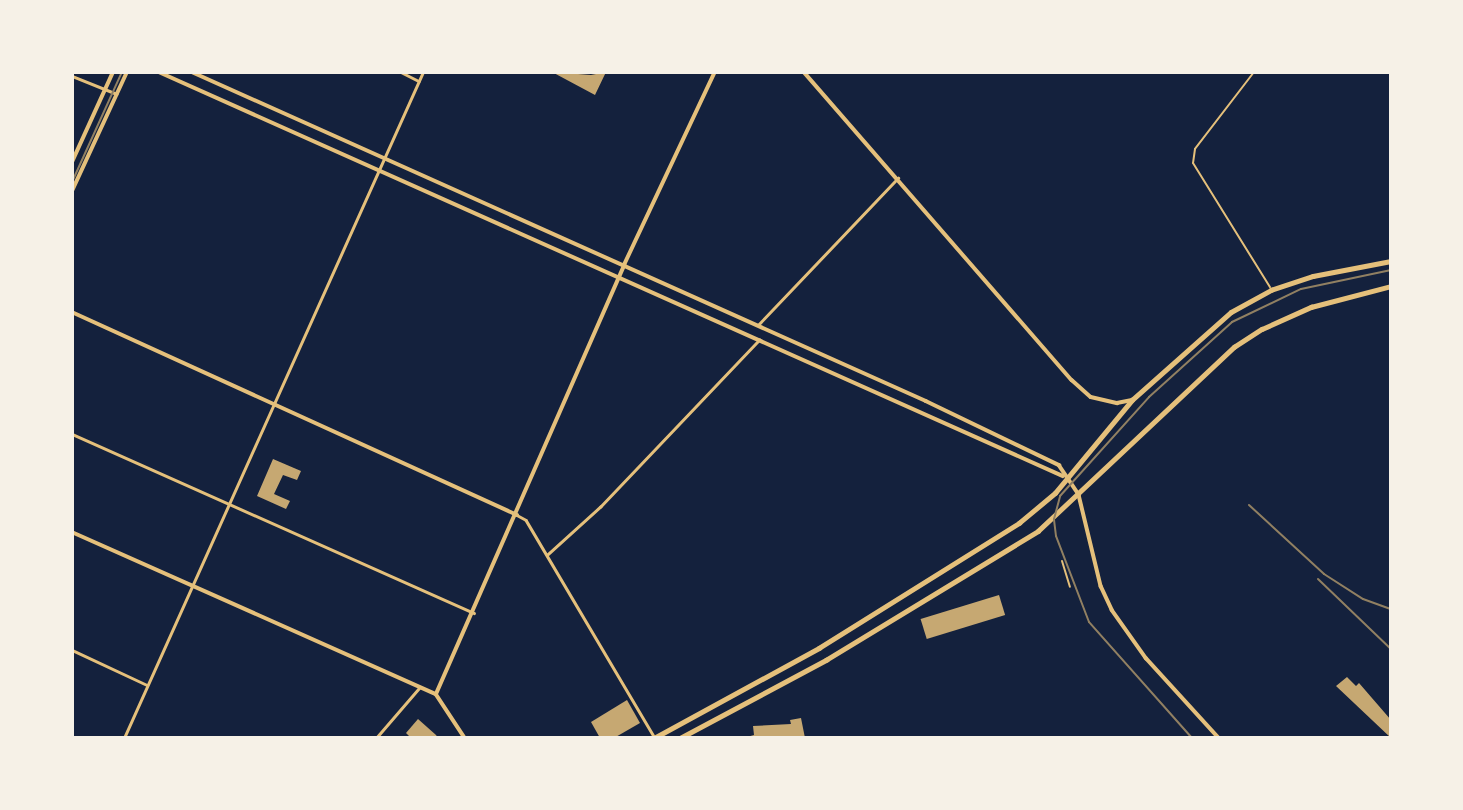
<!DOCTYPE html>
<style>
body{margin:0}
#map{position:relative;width:1463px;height:810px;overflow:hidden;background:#14213d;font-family:"Source Sans 3",sans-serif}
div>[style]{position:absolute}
.building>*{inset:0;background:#c6a872;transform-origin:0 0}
.path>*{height:2px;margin:-1px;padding:0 1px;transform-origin:1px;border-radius:1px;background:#e5c07b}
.service>*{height:2px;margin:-1px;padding:0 1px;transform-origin:1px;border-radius:1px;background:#e5c07b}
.minor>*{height:2.5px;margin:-1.25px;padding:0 1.25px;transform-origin:1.25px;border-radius:1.25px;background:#e5c07b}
.tertiary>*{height:3.5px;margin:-1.75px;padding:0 1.75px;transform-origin:1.75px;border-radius:1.75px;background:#e5c07b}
.secondary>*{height:3.5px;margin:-1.75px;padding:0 1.75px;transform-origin:1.75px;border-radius:1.75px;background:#e5c07b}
.primary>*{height:4.5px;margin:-2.25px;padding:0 2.25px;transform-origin:2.25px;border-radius:2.25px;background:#e5c07b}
.tram>*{height:2px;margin:-1px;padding:0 1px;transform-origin:1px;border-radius:1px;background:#918062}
.rail>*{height:2px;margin:-1px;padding:0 1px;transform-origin:1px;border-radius:1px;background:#918062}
span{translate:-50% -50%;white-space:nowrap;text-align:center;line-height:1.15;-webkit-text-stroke:5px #f6f1e7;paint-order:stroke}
.frame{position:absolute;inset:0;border:74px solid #f6f1e7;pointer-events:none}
</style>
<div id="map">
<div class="building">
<i style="clip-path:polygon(552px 72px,591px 75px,606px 72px,595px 95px)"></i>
<i style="clip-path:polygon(273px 459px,301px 471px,297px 480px,283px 475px,274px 494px,290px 501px,286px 509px,257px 496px)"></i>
<i style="left:999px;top:595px;width:21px;height:82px;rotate:73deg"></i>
<i style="clip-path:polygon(1347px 677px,1356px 686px,1359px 683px,1391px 720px,1391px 738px,1336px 686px)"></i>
<i style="clip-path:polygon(627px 700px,640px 723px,614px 738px,600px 738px,591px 722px)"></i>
<i style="clip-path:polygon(801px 718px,805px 738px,743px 738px,754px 735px,753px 726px,791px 724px,790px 720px)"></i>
<i style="clip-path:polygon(418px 719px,436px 735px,438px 738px,411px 738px,406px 733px)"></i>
</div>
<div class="path">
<i style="left:1062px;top:561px;width:27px;rotate:73deg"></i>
</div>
<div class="service">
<i style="left:1254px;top:72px;width:97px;rotate:127.5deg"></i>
<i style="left:1195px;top:149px;width:14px;rotate:98deg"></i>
<i style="left:1193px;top:163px;width:146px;rotate:58.2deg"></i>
</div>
<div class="minor">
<i style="left:401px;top:72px;width:20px;rotate:27deg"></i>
<i style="left:72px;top:76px;width:48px;rotate:21.8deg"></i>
<i style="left:758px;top:325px;width:203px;rotate:-46.4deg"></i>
<i style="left:72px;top:434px;width:440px;rotate:24deg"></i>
<i style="left:517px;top:515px;width:10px;rotate:29deg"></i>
<i style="left:526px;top:520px;width:253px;rotate:59.4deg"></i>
<i style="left:547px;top:555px;width:72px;rotate:-42.2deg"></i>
<i style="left:600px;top:507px;width:231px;rotate:-46.4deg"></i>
<i style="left:72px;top:650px;width:83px;rotate:25deg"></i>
<i style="left:124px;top:738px;width:730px;rotate:-65.82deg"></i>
<i style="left:376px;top:738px;width:67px;rotate:-49.2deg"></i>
</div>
<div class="tertiary">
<i style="left:804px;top:72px;width:408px;rotate:49deg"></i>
<i style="left:1072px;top:380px;width:25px;rotate:42deg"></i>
<i style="left:1091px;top:397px;width:27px;rotate:13deg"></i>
<i style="left:1117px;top:403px;width:15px;rotate:-11deg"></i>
<i style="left:72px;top:312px;width:489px;rotate:24.5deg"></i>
<i style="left:72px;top:532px;width:398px;rotate:24deg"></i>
<i style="left:436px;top:694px;width:53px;rotate:56.6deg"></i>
<i style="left:436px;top:694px;width:468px;rotate:-66.3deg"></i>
<i style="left:624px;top:265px;width:213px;rotate:-64.8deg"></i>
</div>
<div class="secondary">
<i style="left:159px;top:72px;width:990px;rotate:24.08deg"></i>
<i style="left:192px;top:72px;width:804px;rotate:24.14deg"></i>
<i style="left:926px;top:401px;width:148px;rotate:25.7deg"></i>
<i style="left:1059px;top:465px;width:36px;rotate:56deg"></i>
<i style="left:1079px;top:495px;width:94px;rotate:76.4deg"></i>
<i style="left:1101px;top:586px;width:26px;rotate:65deg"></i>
<i style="left:1112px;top:610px;width:59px;rotate:54.7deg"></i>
<i style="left:1146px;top:658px;width:108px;rotate:47.6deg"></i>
<i style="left:72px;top:162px;width:99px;rotate:-65.5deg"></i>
<i style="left:72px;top:191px;width:131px;rotate:-65.2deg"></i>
</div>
<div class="primary">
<i style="left:654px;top:738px;width:188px;rotate:-28.6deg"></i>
<i style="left:819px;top:648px;width:236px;rotate:-32deg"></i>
<i style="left:1019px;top:523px;width:47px;rotate:-39.8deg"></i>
<i style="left:1055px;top:493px;width:121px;rotate:-50.4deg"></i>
<i style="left:1132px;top:400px;width:132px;rotate:-41.6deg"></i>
<i style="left:1231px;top:312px;width:46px;rotate:-28.8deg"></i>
<i style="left:1271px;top:290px;width:44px;rotate:-18.4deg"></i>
<i style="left:1313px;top:276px;width:79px;rotate:-10.9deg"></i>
<i style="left:680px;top:738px;width:166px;rotate:-28.1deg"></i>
<i style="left:826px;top:660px;width:248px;rotate:-31.3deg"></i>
<i style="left:1038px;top:531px;width:269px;rotate:-43.2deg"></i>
<i style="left:1234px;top:347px;width:33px;rotate:-33deg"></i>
<i style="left:1262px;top:329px;width:54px;rotate:-24.2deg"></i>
<i style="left:1311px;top:307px;width:83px;rotate:-14.7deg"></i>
</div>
<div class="tram">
<i style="left:72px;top:182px;width:121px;rotate:-65.6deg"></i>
<i style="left:1192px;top:738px;width:155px;rotate:-131.6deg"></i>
<i style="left:1089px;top:622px;width:92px;rotate:-111deg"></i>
<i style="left:1056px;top:536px;width:17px;rotate:-97deg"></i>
<i style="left:1054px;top:519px;width:24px;rotate:-75deg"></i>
<i style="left:1060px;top:496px;width:133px;rotate:-48deg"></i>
<i style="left:1149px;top:397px;width:112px;rotate:-42.1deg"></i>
<i style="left:1232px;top:322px;width:76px;rotate:-25.6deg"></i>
<i style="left:1301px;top:289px;width:92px;rotate:-11.9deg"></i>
</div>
<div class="rail">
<i style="left:1249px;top:505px;width:102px;rotate:42.6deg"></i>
<i style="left:1324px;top:574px;width:46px;rotate:32.7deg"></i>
<i style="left:1363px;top:599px;width:30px;rotate:20deg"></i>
<i style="left:1318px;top:579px;width:101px;rotate:43.8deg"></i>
</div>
<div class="frame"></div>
</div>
